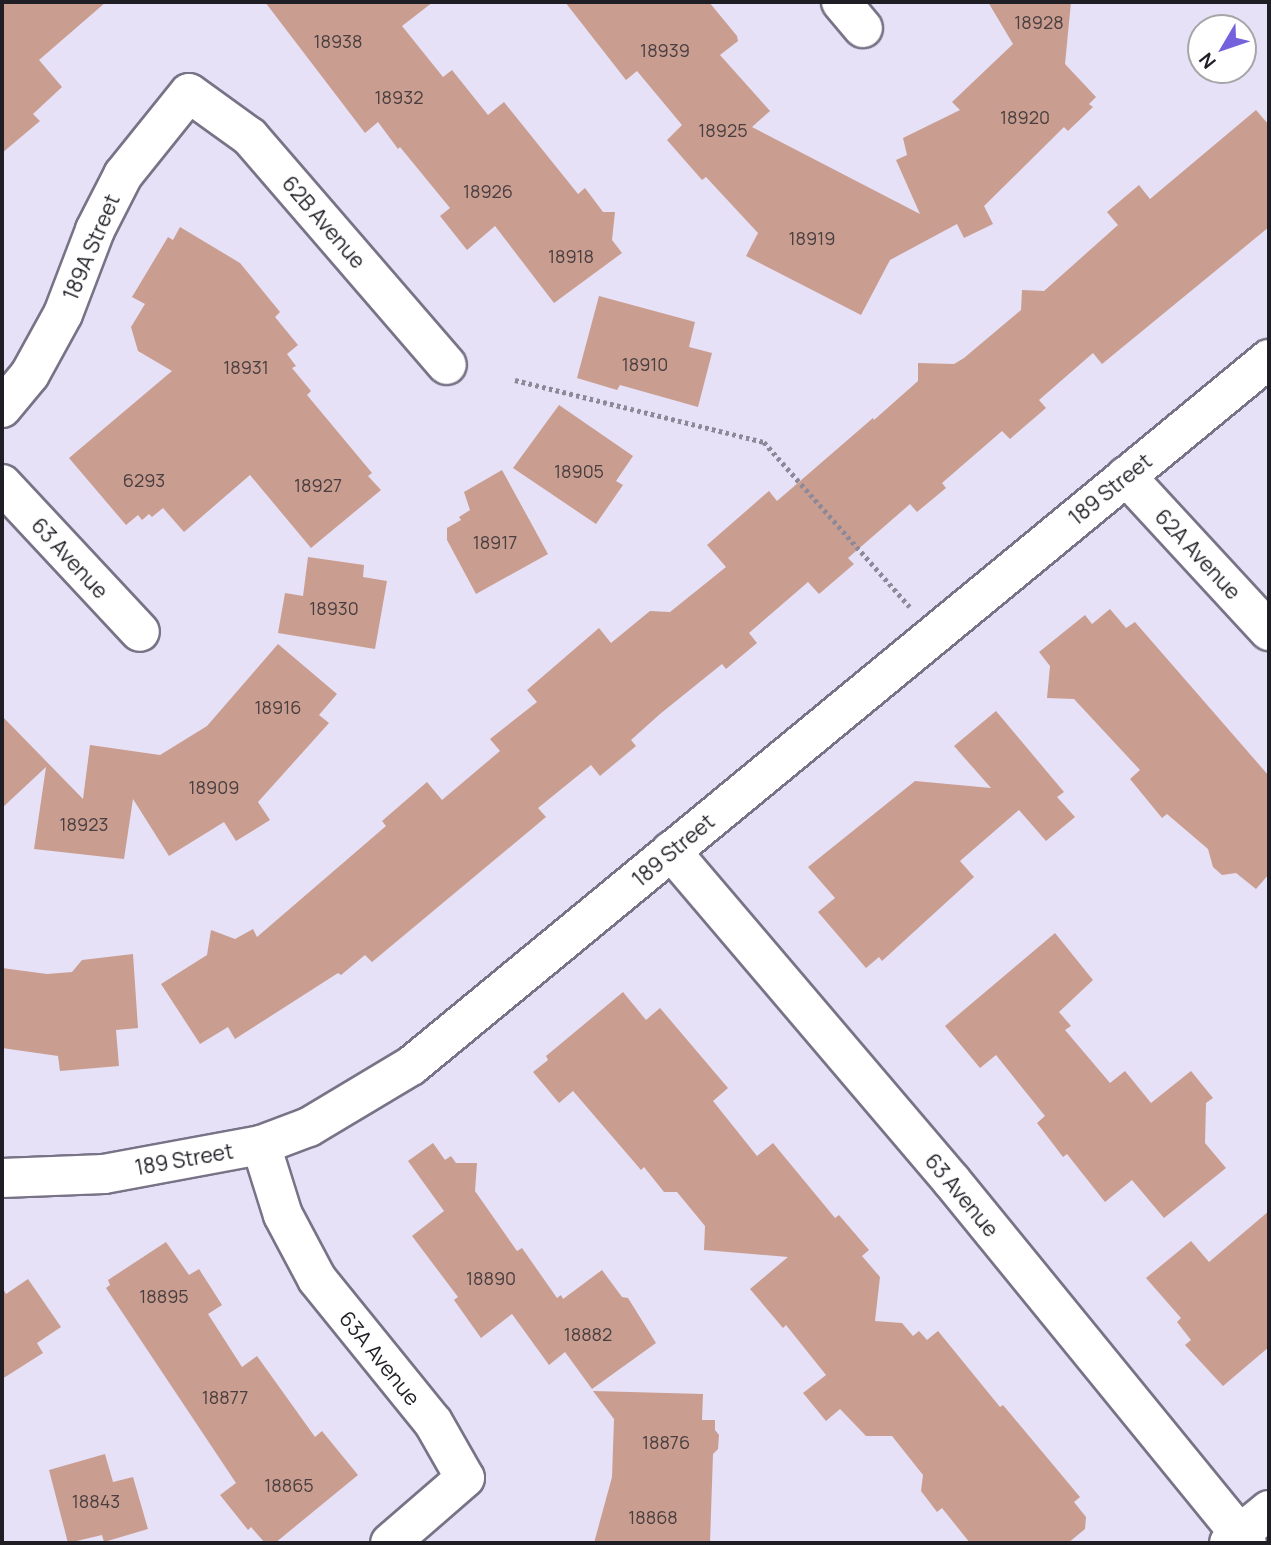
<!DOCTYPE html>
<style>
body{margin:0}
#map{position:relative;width:1271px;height:1545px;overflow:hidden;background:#e6e1f6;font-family:Manrope,sans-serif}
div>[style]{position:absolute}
.building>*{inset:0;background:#c99e90}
.path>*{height:4.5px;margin-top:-2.25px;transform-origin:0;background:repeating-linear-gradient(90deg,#8d8998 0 3.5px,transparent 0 7px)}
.roads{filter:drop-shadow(2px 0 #787386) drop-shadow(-2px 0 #787386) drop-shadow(0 2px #787386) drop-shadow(0 -2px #787386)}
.minor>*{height:38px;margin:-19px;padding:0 19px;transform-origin:19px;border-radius:19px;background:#fff}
.tertiary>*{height:38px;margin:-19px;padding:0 19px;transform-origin:19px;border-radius:19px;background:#fff}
span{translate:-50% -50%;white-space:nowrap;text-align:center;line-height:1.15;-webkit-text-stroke:5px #fff;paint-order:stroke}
.number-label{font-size:18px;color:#4a3e40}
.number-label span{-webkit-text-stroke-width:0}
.street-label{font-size:21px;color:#201e25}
.frame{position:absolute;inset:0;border:4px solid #201e25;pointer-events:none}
.north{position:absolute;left:1187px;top:14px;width:70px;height:70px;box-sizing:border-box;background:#fff;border:2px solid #a6a5a8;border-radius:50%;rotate:231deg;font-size:19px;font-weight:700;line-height:28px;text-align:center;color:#201e25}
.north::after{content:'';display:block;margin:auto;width:24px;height:32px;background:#7462dd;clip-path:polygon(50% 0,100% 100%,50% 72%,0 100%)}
</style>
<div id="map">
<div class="building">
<i style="clip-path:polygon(2px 2px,106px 2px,39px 60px,62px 87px,33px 114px,40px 121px,2px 153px)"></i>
<i style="clip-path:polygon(265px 2px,433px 2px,402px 26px,443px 77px,452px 70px,488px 115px,504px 102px,578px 194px,585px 188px,603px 212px,615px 212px,612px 240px,622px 253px,554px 303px,495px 226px,467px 250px,440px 216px,450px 208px,400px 147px,398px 149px,378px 122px,365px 133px)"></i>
<i style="clip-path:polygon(565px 2px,709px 2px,737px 36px,738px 41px,720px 55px,770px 111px,752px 127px,920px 214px,896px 160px,907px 155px,903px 138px,960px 110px,952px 102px,1013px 44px,988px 2px,1071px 2px,1065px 64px,1096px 97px,1089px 104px,1093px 107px,1068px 131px,1064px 127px,984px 206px,993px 224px,964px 238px,957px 224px,890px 260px,861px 315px,746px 256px,758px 233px,706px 177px,702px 180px,667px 140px,682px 125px,637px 71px,626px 80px)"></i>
<i style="clip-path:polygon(1256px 110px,1269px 125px,1269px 227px,1102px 364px,1093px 353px,1039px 400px,1046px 408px,1010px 439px,1002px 431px,942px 483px,946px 488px,917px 512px,910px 504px,848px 558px,854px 564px,819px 594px,808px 582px,749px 633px,757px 643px,726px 669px,722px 664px,660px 714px,631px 740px,636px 746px,600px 776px,591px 765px,538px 808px,546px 817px,372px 962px,365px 955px,341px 975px,338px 973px,235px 1039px,228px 1027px,200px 1044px,161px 984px,207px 955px,211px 930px,235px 939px,253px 929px,257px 937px,386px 826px,382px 821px,427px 782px,442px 800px,500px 751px,490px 739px,537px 702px,527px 690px,599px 628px,611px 643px,650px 611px,670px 612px,726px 567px,707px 545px,769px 491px,777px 501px,873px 418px,874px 420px,918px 381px,918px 363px,954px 364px,964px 358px,1021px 310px,1022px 290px,1044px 291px,1118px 225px,1107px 212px,1139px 185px,1150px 199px)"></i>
<i style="clip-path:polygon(180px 227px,240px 263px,280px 312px,275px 317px,298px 345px,287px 354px,296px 366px,292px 368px,311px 391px,307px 395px,372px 473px,368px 476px,381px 490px,311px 548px,250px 475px,184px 532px,163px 508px,152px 517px,149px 514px,142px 520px,138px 515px,126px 525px,69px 458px,172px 371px,138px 351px,131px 327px,145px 304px,132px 297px,168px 237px,173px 240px)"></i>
<i style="clip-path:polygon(599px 296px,695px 322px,689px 347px,712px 353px,698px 407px,620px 385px,617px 390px,577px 378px)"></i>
<i style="clip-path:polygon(559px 405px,633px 456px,616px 481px,623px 485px,596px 524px,513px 468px)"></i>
<i style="clip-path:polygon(502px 470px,548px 554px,476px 594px,447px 540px,447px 528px,461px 520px,459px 517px,470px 510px,464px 492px)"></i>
<i style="clip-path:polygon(308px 557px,364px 565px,363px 577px,387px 581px,375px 649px,278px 633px,285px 593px,303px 596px)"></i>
<i style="clip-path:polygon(1110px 609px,1126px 628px,1135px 622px,1269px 776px,1269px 874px,1256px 889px,1236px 873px,1222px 875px,1213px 867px,1208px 849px,1167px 814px,1162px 818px,1130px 779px,1140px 770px,1074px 699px,1047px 698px,1050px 666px,1039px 652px,1085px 615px,1092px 624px)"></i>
<i style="clip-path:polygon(278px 644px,337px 694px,319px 715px,329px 723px,258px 802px,270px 820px,236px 841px,224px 822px,169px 856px,133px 799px,124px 859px,34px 849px,46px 767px,2px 808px,2px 716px,83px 799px,90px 745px,160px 755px,207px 726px)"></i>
<i style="clip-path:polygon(996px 711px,1064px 792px,1057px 797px,1075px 817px,1046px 841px,1019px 810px,960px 861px,974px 877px,882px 961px,879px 957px,866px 968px,818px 912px,835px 898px,808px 867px,915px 781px,991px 788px,954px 746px)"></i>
<i style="clip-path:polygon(1055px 933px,1093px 980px,1059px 1012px,1071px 1026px,1065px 1030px,1110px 1083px,1125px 1071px,1151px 1103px,1191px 1071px,1213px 1098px,1206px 1103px,1205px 1143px,1226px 1168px,1164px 1218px,1132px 1180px,1105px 1202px,1067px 1154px,1063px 1157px,1037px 1123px,1045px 1116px,996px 1055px,980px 1068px,945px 1026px)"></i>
<i style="clip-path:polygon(133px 954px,138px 1028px,116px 1030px,119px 1066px,60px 1071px,58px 1056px,2px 1048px,2px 968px,47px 974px,72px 972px,82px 960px)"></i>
<i style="clip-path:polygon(623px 992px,646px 1020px,660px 1008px,728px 1088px,713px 1101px,757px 1156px,773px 1143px,835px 1218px,839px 1215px,869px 1250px,862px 1256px,880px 1277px,875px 1321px,902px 1323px,913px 1336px,919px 1331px,927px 1340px,938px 1331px,1000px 1407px,1003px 1405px,1080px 1497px,1074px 1502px,1086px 1517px,1085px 1529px,1068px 1543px,970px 1543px,942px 1508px,937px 1512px,921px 1491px,923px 1475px,892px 1436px,866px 1436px,840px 1409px,826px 1421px,803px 1393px,826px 1375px,786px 1325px,783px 1328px,750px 1289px,788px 1257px,704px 1250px,705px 1226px,677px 1192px,664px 1192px,644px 1167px,641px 1170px,573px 1091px,559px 1103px,533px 1072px,548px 1060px,546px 1056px)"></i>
<i style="clip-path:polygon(433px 1143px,445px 1160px,451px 1156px,456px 1163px,477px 1163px,475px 1191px,517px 1251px,522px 1248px,557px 1298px,561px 1295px,563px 1299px,602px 1270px,622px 1297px,628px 1298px,656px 1343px,592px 1389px,565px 1352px,549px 1365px,512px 1314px,481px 1338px,454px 1300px,458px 1297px,412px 1236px,444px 1211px,408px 1161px)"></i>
<i style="clip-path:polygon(1269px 1211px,1269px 1347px,1223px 1386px,1185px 1345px,1191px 1340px,1177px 1322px,1181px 1318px,1146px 1278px,1191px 1241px,1209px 1262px)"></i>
<i style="clip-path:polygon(166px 1242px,189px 1275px,199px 1269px,222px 1305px,208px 1314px,242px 1367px,257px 1356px,315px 1437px,322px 1431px,358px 1475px,275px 1543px,265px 1543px,251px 1527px,248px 1530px,220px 1495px,236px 1483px,106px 1288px,110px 1285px,108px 1280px)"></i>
<i style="clip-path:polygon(28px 1279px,61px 1327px,37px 1343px,43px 1353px,2px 1379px,2px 1287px,6px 1294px)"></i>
<i style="clip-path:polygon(593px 1391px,703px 1394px,702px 1420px,715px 1420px,715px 1430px,719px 1435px,718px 1449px,713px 1454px,710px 1543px,594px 1543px,612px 1477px,614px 1419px)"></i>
<i style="clip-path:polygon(105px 1454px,113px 1482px,133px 1477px,148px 1529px,104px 1542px,102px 1535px,68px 1543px,49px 1470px)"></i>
</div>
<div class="path">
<i style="left:515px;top:380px;width:257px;rotate:14deg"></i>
<i style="left:764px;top:442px;width:220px;rotate:48.5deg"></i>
</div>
<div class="roads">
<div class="minor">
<i style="left:841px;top:2px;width:34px;rotate:50deg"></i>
<i style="left:2px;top:408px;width:44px;rotate:-50.5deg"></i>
<i style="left:30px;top:374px;width:68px;rotate:-61.2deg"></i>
<i style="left:63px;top:314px;width:90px;rotate:-69.1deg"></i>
<i style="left:95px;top:230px;width:62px;rotate:-63deg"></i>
<i style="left:123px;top:175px;width:105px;rotate:-51.2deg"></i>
<i style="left:189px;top:93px;width:75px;rotate:35.8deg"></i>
<i style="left:250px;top:137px;width:301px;rotate:49.2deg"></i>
<i style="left:1126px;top:476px;width:211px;rotate:47.3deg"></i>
<i style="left:2px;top:484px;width:202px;rotate:47deg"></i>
<i style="left:671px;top:851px;width:432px;rotate:49.6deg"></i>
<i style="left:951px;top:1180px;width:468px;rotate:50.8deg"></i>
<i style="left:261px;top:1145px;width:73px;rotate:72.6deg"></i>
<i style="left:283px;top:1215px;width:72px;rotate:62deg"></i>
<i style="left:317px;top:1279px;width:184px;rotate:51deg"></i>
<i style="left:433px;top:1422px;width:64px;rotate:60.3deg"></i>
<i style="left:465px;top:1478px;width:99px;rotate:139.1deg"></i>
<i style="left:2px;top:1178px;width:102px;rotate:-2.2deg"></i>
<i style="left:104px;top:1174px;width:160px;rotate:-10.5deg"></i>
<i style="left:261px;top:1145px;width:51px;rotate:-20.6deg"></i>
<i style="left:309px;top:1127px;width:119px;rotate:-30.9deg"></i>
<i style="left:411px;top:1066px;width:1112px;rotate:-39.49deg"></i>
</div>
<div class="tertiary">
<i style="left:1229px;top:1543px;width:52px;rotate:-39.5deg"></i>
</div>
</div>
<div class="number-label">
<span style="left:1039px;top:22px">18928</span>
<span style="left:338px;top:41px">18938</span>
<span style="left:665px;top:50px">18939</span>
<span style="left:399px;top:97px">18932</span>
<span style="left:1025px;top:117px">18920</span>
<span style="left:723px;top:130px">18925</span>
<span style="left:488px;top:191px">18926</span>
<span style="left:812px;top:238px">18919</span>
<span style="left:571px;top:256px">18918</span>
<span style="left:645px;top:364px">18910</span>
<span style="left:246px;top:367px">18931</span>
<span style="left:579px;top:471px">18905</span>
<span style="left:144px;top:480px">6293</span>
<span style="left:318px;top:485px">18927</span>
<span style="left:495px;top:542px">18917</span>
<span style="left:334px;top:608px">18930</span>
<span style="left:278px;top:707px">18916</span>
<span style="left:214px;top:787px">18909</span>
<span style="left:84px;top:824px">18923</span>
<span style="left:491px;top:1278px">18890</span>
<span style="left:164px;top:1296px">18895</span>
<span style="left:588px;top:1334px">18882</span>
<span style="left:225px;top:1397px">18877</span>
<span style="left:666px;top:1442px">18876</span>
<span style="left:289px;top:1485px">18865</span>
<span style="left:96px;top:1501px">18843</span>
<span style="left:653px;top:1517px">18868</span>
</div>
<div class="street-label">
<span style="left:324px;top:222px;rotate:49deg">62B Avenue</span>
<span style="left:91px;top:247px;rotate:-67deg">189A Street</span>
<span style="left:1110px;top:489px;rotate:-39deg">189 Street</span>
<span style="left:1198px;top:554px;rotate:47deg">62A Avenue</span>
<span style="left:70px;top:558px;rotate:47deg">63 Avenue</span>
<span style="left:673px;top:850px;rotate:-40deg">189 Street</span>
<span style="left:184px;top:1159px;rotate:-10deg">189 Street</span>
<span style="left:962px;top:1195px;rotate:50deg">63 Avenue</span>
<span style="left:380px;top:1358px;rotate:51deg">63A Avenue</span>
</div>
<div class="frame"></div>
<div class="north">N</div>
</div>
